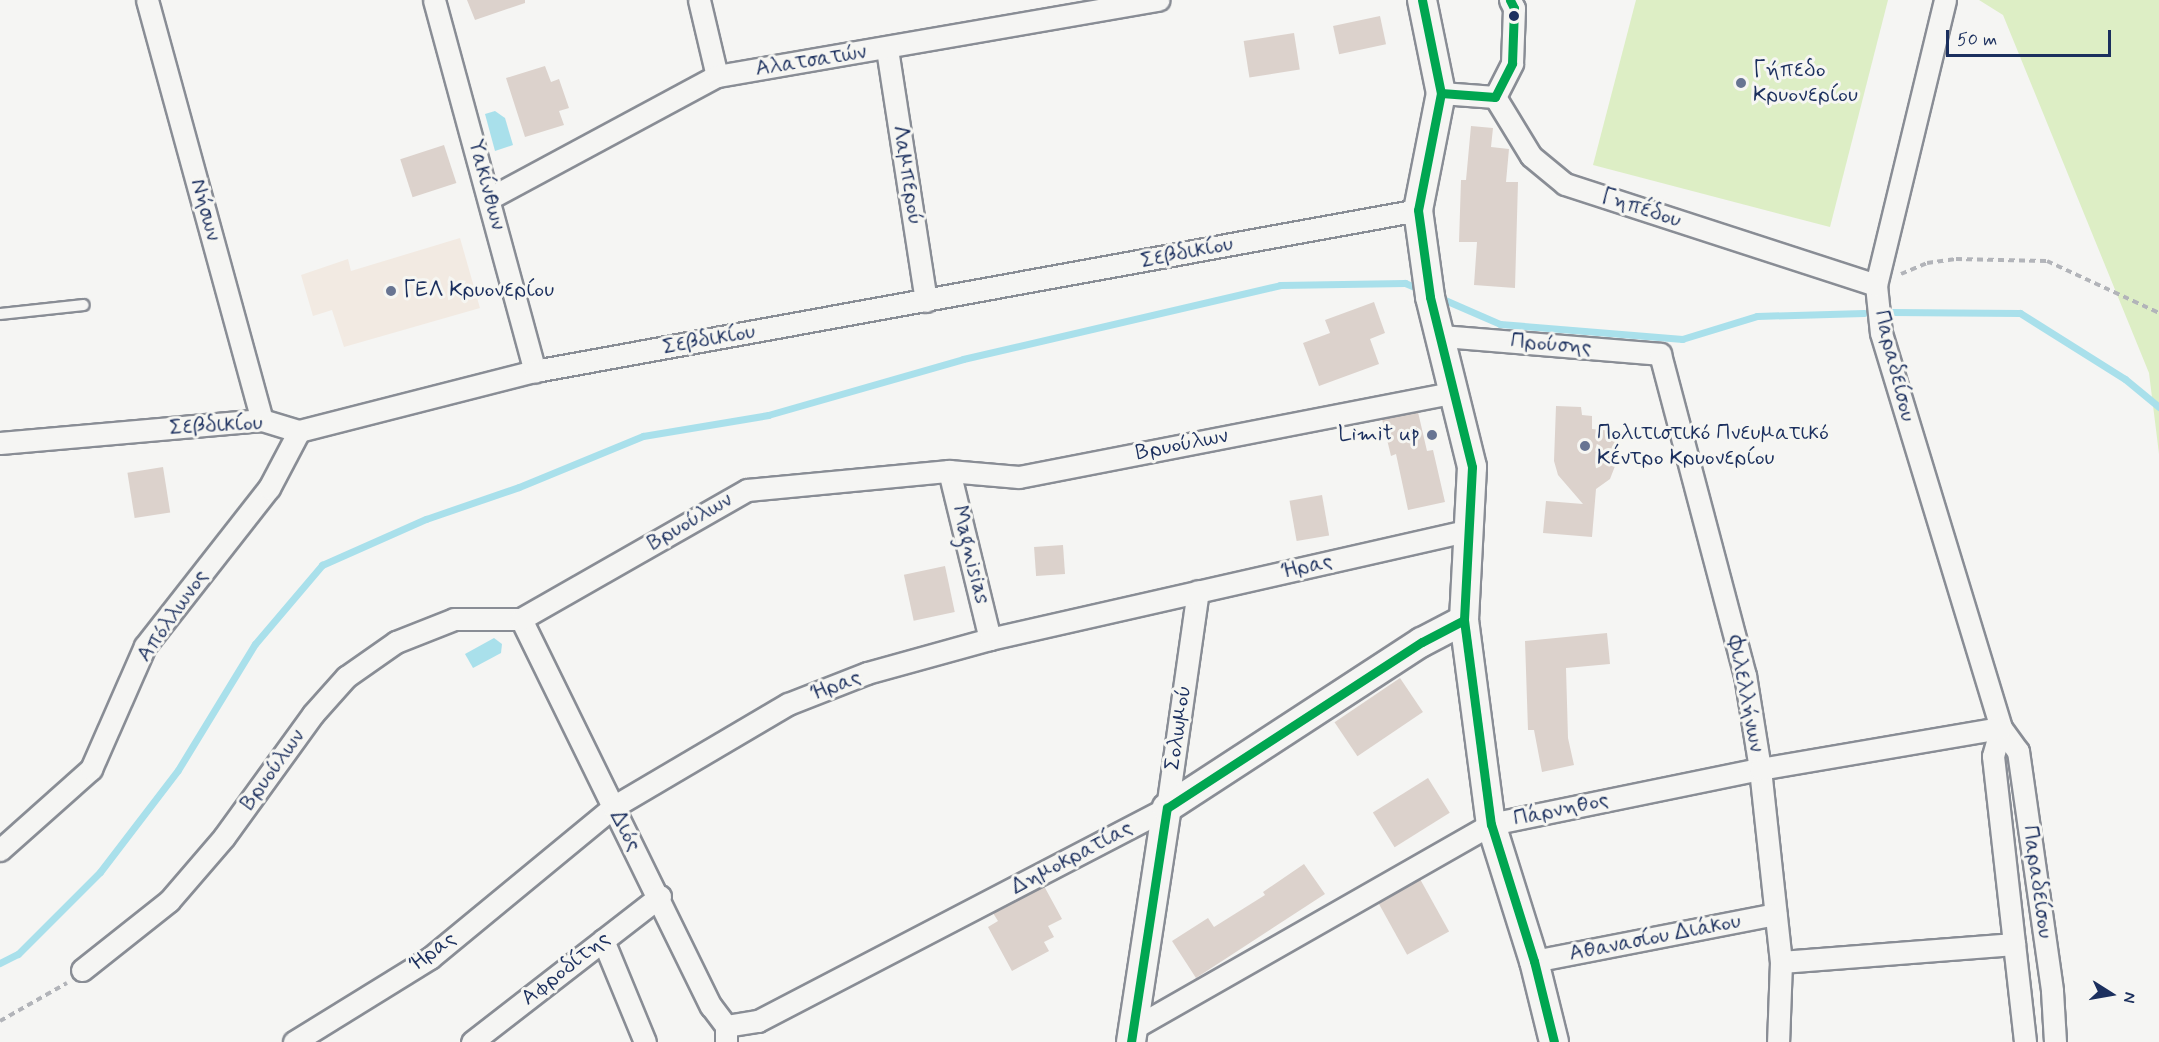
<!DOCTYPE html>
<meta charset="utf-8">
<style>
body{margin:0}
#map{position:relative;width:2159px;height:1042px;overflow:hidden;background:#f5f5f3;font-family:Mynerve,sans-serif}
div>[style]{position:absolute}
.built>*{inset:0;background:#f2eae2}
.green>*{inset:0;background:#ddeec5}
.water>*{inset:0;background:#a9e0eb}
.stream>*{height:7px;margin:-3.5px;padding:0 3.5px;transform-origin:3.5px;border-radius:3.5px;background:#a9e0eb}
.building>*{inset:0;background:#dcd2cc;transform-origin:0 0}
.path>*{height:4px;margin-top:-2px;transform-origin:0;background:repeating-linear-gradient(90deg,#b2b4b9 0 6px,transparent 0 10.5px)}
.roads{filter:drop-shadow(2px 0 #898d95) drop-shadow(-2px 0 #898d95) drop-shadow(0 2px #898d95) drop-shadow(0 -2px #898d95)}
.lane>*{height:10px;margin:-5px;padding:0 5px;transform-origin:5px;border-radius:5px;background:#f5f5f3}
.street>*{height:21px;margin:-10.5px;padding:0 10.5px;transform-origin:10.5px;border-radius:10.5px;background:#f5f5f3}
.secondary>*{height:28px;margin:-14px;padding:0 14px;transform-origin:14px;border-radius:14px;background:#f5f5f3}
.bus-1>*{height:9px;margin:-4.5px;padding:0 4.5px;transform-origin:4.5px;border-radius:4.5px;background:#00a651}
.dots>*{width:16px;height:16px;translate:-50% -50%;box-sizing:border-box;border:3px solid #f6f6f2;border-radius:50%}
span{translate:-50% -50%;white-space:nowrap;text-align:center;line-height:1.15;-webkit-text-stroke:6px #f6f6f2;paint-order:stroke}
.street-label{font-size:22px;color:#1b2f5e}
.poi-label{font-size:22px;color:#1b2f5e}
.left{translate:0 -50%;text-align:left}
.right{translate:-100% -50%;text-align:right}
.north{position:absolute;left:2081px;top:964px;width:60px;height:60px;-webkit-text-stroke:4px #f6f6f2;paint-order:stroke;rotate:101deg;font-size:16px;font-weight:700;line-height:24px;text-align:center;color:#1b2f5e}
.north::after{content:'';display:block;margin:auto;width:21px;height:27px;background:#1b2f5e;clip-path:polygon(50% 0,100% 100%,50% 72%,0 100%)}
.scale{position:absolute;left:1946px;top:30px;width:165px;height:27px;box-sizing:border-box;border:3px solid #1b2f5e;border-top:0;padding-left:8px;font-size:18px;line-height:21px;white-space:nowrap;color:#1b2f5e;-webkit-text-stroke:4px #f6f6f2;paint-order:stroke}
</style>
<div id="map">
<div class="built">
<i style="clip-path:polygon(460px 238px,480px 308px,344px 347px,332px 310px,313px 316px,301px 275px,348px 259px,351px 271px)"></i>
</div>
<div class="green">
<i style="clip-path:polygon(1636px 0,1888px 0,1830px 227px,1593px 165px)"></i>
<i style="clip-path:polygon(1979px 0,2159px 0,2159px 454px,2149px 373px,2003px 15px)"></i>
</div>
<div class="water">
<i style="clip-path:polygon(495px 111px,505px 118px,513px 145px,495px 151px,485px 114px)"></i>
<i style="clip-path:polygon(494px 638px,502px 644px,501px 653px,473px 668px,465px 654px)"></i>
</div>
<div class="stream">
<i style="left:1438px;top:297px;width:68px;rotate:23.5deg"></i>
<i style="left:1500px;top:324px;width:183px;rotate:4.7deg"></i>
<i style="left:1682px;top:339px;width:78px;rotate:-17deg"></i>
<i style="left:1757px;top:316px;width:107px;rotate:-1.6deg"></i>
<i style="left:1891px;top:312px;width:129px;rotate:0.4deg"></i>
<i style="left:2020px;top:313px;width:124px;rotate:32.2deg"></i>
<i style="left:2125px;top:379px;width:44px;rotate:39.5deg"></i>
<i style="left:0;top:963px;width:20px;rotate:-27deg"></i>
<i style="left:18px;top:954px;width:116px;rotate:-45deg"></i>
<i style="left:100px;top:872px;width:128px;rotate:-52.6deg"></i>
<i style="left:178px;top:770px;width:148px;rotate:-58.6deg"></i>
<i style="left:255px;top:644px;width:104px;rotate:-49.7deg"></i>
<i style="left:322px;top:565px;width:114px;rotate:-23.9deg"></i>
<i style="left:426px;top:519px;width:98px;rotate:-19deg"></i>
<i style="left:519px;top:487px;width:134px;rotate:-22.4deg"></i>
<i style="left:643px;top:436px;width:127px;rotate:-9.5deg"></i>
<i style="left:768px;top:415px;width:203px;rotate:-16deg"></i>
<i style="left:963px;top:359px;width:326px;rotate:-13.1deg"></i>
<i style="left:1280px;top:285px;width:125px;rotate:-0.9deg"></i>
<i style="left:1405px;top:283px;width:15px;rotate:23deg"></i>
</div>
<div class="building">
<i style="clip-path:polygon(467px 0,525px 0,525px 3px,475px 20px)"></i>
<i style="left:1380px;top:16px;width:29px;height:48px;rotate:78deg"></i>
<i style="left:1294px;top:33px;width:37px;height:51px;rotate:81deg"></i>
<i style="clip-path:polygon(545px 66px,551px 82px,559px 79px,569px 108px,559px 111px,564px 125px,525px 137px,506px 78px)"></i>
<i style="clip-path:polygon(1471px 126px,1493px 128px,1491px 147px,1509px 149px,1506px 182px,1518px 182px,1515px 288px,1474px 285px,1477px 242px,1459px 242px,1461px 180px,1466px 180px)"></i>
<i style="left:444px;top:145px;width:40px;height:46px;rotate:72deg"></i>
<i style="clip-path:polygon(1374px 302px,1385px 333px,1370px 339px,1379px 364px,1319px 386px,1303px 343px,1330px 333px,1325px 320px)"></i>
<i style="clip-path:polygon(1556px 406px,1581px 407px,1582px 415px,1592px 416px,1592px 429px,1614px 431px,1617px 461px,1610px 479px,1596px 489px,1592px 537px,1543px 533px,1546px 501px,1583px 504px,1558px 475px,1554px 461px)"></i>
<i style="clip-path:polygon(1418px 412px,1427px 451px,1433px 450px,1445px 502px,1408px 510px,1396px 454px,1391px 456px,1382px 419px)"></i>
<i style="left:163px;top:467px;width:46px;height:36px;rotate:81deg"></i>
<i style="left:1322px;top:495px;width:41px;height:33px;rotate:80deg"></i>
<i style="left:1063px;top:545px;width:29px;height:29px;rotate:86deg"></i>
<i style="left:945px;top:566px;width:47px;height:42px;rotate:78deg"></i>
<i style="clip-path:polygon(1607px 633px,1610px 664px,1566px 668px,1568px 738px,1574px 765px,1542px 772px,1534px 730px,1528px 730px,1525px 641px)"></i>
<i style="left:1400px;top:678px;width:41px;height:79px;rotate:56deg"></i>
<i style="left:1428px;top:778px;width:41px;height:65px;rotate:58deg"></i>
<i style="clip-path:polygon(1304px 864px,1325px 894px,1196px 978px,1172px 941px,1208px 918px,1214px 927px,1265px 895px,1263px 892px)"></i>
<i style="left:1420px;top:879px;width:60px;height:48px;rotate:61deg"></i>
<i style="clip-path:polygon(1044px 886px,1062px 919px,1048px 926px,1054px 937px,1044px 942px,1049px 951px,1012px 971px,988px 927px,998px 921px,993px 913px)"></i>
</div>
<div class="path">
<i style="left:1901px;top:274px;width:28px;rotate:-23deg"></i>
<i style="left:1927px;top:263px;width:29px;rotate:-8deg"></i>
<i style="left:1956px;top:259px;width:91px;rotate:1.3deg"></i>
<i style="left:2047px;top:261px;width:123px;rotate:24.9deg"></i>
<i style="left:0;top:1021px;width:77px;rotate:-29.6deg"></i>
</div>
<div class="roads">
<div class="lane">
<i style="left:0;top:314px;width:84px;rotate:-6.1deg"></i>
</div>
<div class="street">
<i style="left:147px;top:0;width:435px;rotate:74.7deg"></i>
<i style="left:434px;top:0;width:385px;rotate:74.8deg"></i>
<i style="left:699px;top:0;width:78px;rotate:76.7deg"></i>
<i style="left:1945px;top:0;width:293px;rotate:103.6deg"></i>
<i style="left:1876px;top:285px;width:48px;rotate:84.1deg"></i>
<i style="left:1881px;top:333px;width:413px;rotate:73.1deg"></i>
<i style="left:2001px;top:728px;width:29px;rotate:54deg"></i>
<i style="left:2018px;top:751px;width:242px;rotate:81.9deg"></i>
<i style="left:2052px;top:991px;width:51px;rotate:86.6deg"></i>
<i style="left:887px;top:49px;width:255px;rotate:81.2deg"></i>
<i style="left:1441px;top:93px;width:54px;rotate:4.2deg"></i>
<i style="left:1495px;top:97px;width:69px;rotate:58.6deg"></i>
<i style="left:1531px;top:156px;width:44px;rotate:39.5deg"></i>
<i style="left:1565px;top:184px;width:327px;rotate:18deg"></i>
<i style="left:1495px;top:97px;width:38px;rotate:-63deg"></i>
<i style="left:1512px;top:63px;width:55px;rotate:-87.9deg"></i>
<i style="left:1514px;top:8px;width:9px;rotate:-117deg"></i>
<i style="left:490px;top:198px;width:258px;rotate:-28.3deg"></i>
<i style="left:717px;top:76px;width:448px;rotate:-9.8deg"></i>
<i style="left:1442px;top:336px;width:219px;rotate:4.7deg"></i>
<i style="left:1660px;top:354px;width:332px;rotate:75.2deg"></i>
<i style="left:1745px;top:675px;width:95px;rotate:80.9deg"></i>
<i style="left:1760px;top:769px;width:194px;rotate:83.8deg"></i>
<i style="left:1781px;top:962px;width:80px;rotate:92.1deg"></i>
<i style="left:0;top:443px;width:263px;rotate:-5deg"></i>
<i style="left:262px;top:420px;width:39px;rotate:17deg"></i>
<i style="left:299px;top:431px;width:244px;rotate:-14.3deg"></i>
<i style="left:535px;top:371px;width:898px;rotate:-10.33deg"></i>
<i style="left:949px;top:471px;width:173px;rotate:76.3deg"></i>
<i style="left:521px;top:619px;width:431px;rotate:63.9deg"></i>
<i style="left:711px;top:1006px;width:25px;rotate:53deg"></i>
<i style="left:726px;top:1026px;width:16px;rotate:90deg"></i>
<i style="left:2001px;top:728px;width:29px;rotate:106deg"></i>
<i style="left:1993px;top:756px;width:288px;rotate:83.6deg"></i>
<i style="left:0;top:850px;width:122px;rotate:-41.7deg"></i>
<i style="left:91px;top:769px;width:134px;rotate:-66.3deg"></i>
<i style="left:145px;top:646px;width:201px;rotate:-51.9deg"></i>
<i style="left:269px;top:488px;width:64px;rotate:-62.2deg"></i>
<i style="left:603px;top:940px;width:110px;rotate:67.6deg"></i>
<i style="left:1534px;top:961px;width:246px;rotate:-11deg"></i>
<i style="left:1781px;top:962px;width:234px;rotate:-4.4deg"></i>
<i style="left:82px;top:970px;width:111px;rotate:-38.4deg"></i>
<i style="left:169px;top:901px;width:84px;rotate:-49.3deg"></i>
<i style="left:224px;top:837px;width:152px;rotate:-54.1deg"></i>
<i style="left:313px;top:714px;width:50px;rotate:-48.3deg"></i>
<i style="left:346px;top:677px;width:61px;rotate:-35deg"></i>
<i style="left:396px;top:642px;width:62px;rotate:-21.6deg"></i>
<i style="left:454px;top:619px;width:67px"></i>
<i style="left:521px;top:619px;width:260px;rotate:-29.7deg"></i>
<i style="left:747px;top:490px;width:203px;rotate:-5.4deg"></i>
<i style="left:949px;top:471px;width:70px;rotate:4.9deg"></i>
<i style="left:1019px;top:477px;width:444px;rotate:-11deg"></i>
<i style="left:726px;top:1026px;width:32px;rotate:-9deg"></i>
<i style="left:758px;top:1021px;width:461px;rotate:-27.5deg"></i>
<i style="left:1167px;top:808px;width:219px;rotate:-81.9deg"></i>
<i style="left:1132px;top:1029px;width:413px;rotate:-29.7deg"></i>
<i style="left:1491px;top:824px;width:275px;rotate:-11.6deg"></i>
<i style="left:1760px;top:769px;width:244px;rotate:-9.7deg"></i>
<i style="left:294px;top:1042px;width:160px;rotate:-31.7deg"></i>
<i style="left:430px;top:958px;width:237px;rotate:-39.5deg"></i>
<i style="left:613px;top:807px;width:203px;rotate:-30.5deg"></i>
<i style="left:788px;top:704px;width:85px;rotate:-21.4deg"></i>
<i style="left:867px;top:673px;width:128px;rotate:-15.5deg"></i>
<i style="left:990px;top:639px;width:491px;rotate:-12.8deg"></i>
<i style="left:472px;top:1042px;width:238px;rotate:-37.8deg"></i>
</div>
<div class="secondary">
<i style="left:1422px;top:0;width:95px;rotate:78.5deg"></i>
<i style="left:1441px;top:93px;width:119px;rotate:101.1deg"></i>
<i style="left:1418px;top:210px;width:88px;rotate:82.1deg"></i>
<i style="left:1430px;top:297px;width:175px;rotate:76.1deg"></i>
<i style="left:1472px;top:467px;width:153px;rotate:93deg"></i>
<i style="left:1464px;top:620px;width:206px;rotate:82.5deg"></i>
<i style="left:1491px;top:824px;width:144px;rotate:72.6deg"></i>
<i style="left:1534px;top:961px;width:83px;rotate:76.1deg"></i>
<i style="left:1131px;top:1042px;width:237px;rotate:-81.3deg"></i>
<i style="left:1167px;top:808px;width:304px;rotate:-33.1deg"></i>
<i style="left:1422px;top:642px;width:47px;rotate:-27.6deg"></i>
</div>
</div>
<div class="bus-1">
<i style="left:1422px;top:0;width:95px;rotate:78.5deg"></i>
<i style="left:1441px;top:93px;width:119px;rotate:101.1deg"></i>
<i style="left:1418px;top:210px;width:88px;rotate:82.1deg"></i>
<i style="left:1430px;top:297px;width:175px;rotate:76.1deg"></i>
<i style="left:1472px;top:467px;width:153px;rotate:93deg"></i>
<i style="left:1464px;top:620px;width:206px;rotate:82.5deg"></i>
<i style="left:1491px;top:824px;width:144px;rotate:72.6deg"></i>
<i style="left:1534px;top:961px;width:83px;rotate:76.1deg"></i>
<i style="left:1441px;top:93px;width:54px;rotate:4.2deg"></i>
<i style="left:1495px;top:97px;width:38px;rotate:-63deg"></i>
<i style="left:1512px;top:63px;width:55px;rotate:-87.9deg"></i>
<i style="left:1514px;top:8px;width:9px;rotate:-117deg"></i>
<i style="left:1131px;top:1042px;width:237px;rotate:-81.3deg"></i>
<i style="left:1167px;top:808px;width:304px;rotate:-33.1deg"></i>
<i style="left:1422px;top:642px;width:47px;rotate:-27.6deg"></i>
</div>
<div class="dots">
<i style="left:1514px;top:16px;background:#1b2f5e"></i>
<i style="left:1741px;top:83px;background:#677492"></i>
<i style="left:391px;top:291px;background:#677492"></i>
<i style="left:1432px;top:435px;background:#677492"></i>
<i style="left:1585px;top:446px;background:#677492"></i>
</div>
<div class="street-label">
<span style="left:811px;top:61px;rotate:-9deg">Αλατσατών</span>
<span style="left:907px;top:175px;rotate:81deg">Λαμπερού</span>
<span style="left:486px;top:185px;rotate:75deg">Υακίνθων</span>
<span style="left:1641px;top:209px;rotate:18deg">Γηπέδου</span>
<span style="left:205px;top:210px;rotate:75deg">Νήσων</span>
<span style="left:1187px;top:253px;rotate:-11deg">Σεβδικίου</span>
<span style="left:709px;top:340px;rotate:-10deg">Σεβδικίου</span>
<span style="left:1551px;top:345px;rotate:5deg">Προύσης</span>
<span style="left:1894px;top:366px;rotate:76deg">Παραδείσου</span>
<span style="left:216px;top:426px;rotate:-3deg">Σεβδικίου</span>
<span style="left:1182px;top:445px;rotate:-11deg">Βρυούλων</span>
<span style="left:690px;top:522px;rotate:-30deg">Βρυούλων</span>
<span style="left:970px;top:555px;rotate:76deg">Magnisias</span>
<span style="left:1307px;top:567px;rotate:-13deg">Ήρας</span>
<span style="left:173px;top:616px;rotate:-55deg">Απόλλωνος</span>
<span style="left:836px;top:686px;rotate:-21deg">Ήρας</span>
<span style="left:1745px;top:694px;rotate:79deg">Φιλελλήνων</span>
<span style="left:1179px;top:728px;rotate:-82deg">Σολωμού</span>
<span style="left:273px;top:770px;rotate:-54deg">Βρυούλων</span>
<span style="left:1561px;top:810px;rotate:-12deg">Πάρνηθος</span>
<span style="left:625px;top:831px;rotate:62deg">Διός</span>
<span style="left:1072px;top:858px;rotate:-28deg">Δημοκρατίας</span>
<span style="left:2037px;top:882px;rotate:82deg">Παραδείσου</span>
<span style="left:1655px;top:938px;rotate:-11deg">Αθανασίου Διάκου</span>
<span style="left:433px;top:952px;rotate:-36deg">Ήρας</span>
<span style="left:566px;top:969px;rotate:-38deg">Αφροδίτης</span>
</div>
<div class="poi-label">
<span class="left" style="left:1753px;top:83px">Γήπεδο<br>Κρυονερίου</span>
<span class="left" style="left:403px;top:291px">ΓΕΛ Κρυονερίου</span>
<span class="left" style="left:1597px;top:446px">Πολιτιστικό Πνευματικό<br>Κέντρο Κρυονερίου</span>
<span class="right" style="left:1420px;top:435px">Limit up</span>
</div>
<div class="north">N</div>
<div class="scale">50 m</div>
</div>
